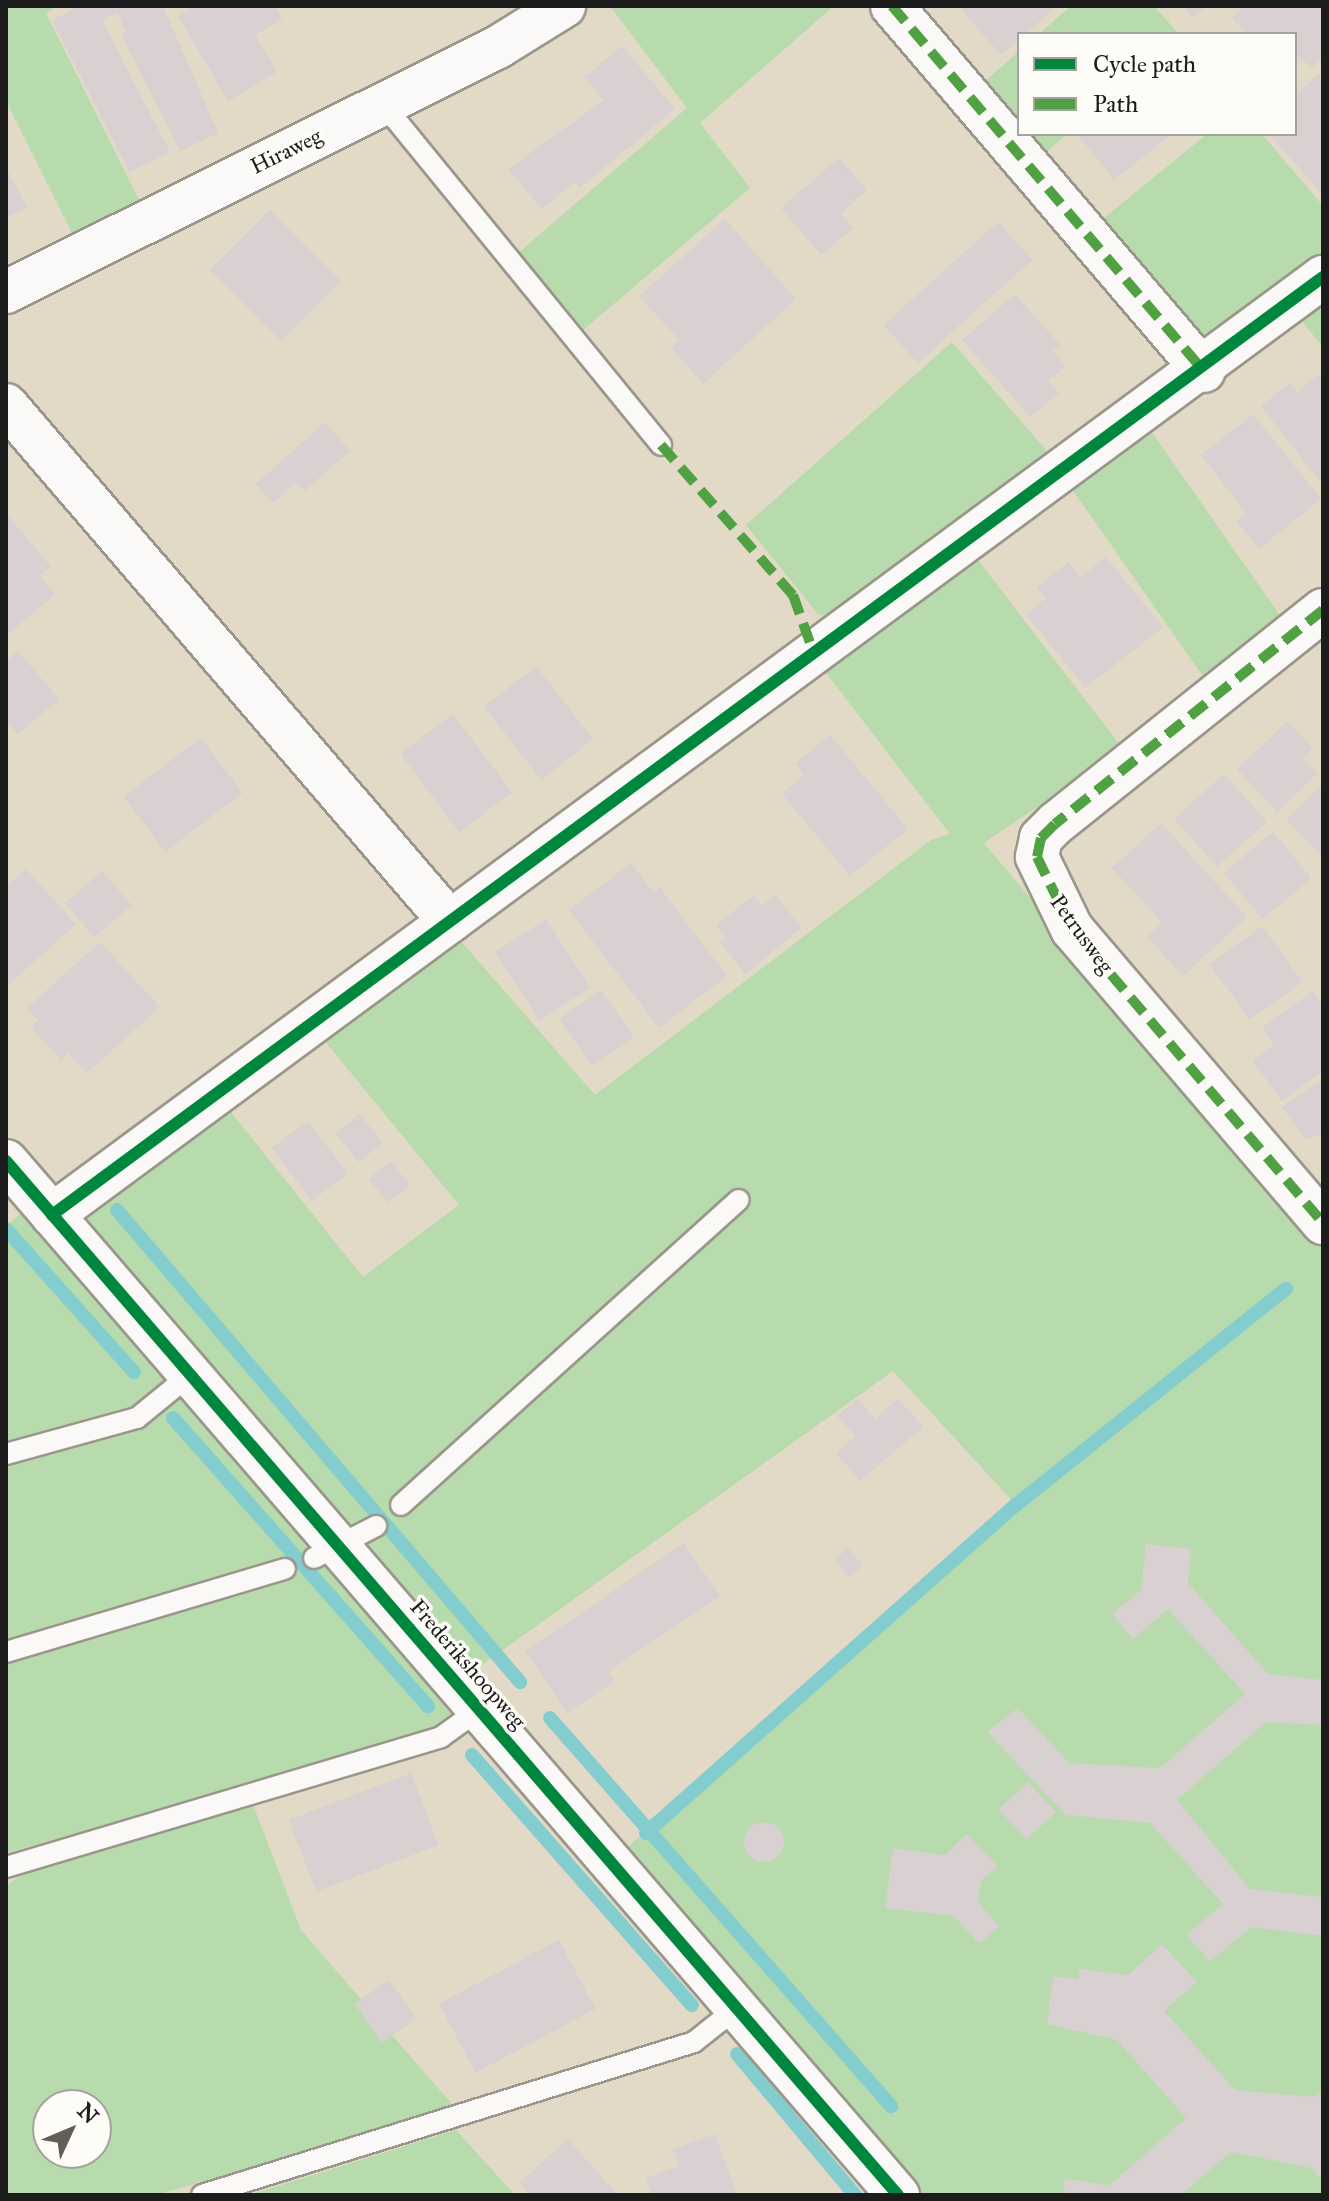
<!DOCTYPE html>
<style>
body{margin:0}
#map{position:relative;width:1329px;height:2201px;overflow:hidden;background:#e2dac7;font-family:"IM FELL Great Primer",serif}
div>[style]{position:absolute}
.green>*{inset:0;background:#b7dbac;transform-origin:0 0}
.stream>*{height:14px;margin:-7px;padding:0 7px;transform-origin:7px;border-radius:7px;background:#84cdcf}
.building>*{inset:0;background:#d8d0d1;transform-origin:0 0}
.round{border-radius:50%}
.roads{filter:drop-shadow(2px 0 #9a968b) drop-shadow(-2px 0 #9a968b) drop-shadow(0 2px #9a968b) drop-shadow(0 -2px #9a968b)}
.lane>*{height:20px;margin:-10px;padding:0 10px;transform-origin:10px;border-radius:10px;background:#fbf9f7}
.street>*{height:42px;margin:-21px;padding:0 21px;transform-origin:21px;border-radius:21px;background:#fbf9f7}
.quiet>*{height:10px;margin-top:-5px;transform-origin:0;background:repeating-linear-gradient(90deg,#4fa141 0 20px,transparent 0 30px)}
.cycleway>*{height:12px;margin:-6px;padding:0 6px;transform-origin:6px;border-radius:6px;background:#00873e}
span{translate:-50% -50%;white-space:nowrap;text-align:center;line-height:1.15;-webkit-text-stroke:7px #fdfcf7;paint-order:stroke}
.street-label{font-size:22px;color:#1c1c1c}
.frame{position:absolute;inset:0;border:8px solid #1c1c1c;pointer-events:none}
.legend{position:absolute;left:1017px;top:32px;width:280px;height:104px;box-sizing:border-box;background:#fdfcf7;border:2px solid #a3a29f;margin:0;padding:10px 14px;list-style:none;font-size:24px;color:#1c1c1c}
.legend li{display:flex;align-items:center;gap:16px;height:40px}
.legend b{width:40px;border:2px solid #a3a29f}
.north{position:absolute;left:32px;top:2089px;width:80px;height:80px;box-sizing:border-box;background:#fdfcf7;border:2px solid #a3a29f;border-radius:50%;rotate:46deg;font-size:22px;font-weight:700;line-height:32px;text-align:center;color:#1c1c1c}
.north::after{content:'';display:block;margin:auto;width:28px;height:36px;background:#615e58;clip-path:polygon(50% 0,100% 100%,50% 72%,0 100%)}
</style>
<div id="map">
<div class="green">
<i style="clip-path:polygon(6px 6px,58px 6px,46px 13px,139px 200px,72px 233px,6px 101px)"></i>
<i style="clip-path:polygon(610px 6px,834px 6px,700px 123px,750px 188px,582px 331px,518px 253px,687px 108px)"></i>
<i style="clip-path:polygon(1071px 6px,1154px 6px,1179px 34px,1039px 34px)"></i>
<i style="clip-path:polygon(1019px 51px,1019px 134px,1067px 134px,1035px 162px,974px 91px)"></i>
<i style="clip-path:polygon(1207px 134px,1262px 134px,1323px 206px,1323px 263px,1205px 360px,1093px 227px)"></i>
<i style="clip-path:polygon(1323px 292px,1323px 347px,1296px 314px)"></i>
<i style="clip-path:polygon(952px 342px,1059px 465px,833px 619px,818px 614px,746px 525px)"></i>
<i style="left:1146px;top:424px;width:242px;height:98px;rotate:55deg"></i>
<i style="clip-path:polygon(975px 556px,1123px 749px,984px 843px,1323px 1246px,1323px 2195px,920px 2195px,628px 1847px,1016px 1505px,893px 1371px,472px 1672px,87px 1224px,92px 1206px,223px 1102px,363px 1277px,459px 1205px,319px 1034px,453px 932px,595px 1095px,931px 840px,950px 834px,820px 665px)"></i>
<i style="clip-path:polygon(23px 1211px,170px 1381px,134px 1410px,6px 1447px,6px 1227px)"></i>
<i style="clip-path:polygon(183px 1397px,454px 1705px,453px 1720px,438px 1731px,6px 1853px,6px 1465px,146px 1426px)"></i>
<i style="clip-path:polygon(evenodd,252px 1802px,301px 1930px,457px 2110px,155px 2195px,6px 2195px,6px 1887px,26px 1870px,252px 1802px,48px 2105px,96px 2105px,96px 2153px,48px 2153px,48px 2105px)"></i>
<i style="clip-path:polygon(456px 2130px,515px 2195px,249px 2195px)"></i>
</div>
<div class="stream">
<i style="left:117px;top:1210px;width:621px;rotate:49.51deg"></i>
<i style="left:6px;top:1229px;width:192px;rotate:48.2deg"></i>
<i style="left:173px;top:1418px;width:385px;rotate:48.5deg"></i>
<i style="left:550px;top:1718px;width:517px;rotate:48.69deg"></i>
<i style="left:472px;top:1755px;width:333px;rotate:48.7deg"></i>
<i style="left:646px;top:1833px;width:494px;rotate:-41.6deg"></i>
<i style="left:1016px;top:1505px;width:346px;rotate:-38.7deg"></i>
<i style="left:737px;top:2054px;width:184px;rotate:50.1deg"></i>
</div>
<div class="building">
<i style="clip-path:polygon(80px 6px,163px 6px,218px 133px,180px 151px,121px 34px,126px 31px,117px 12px,102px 20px,170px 152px,129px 172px,52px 20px)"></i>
<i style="clip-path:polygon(196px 6px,275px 6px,282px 19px,255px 35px,277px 72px,228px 101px,178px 16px)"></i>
<i style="clip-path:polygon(958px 6px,1051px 6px,1054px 9px,1001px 55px)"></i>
<i style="clip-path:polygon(1182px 6px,1206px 6px,1193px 18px)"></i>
<i style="clip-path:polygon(1245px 6px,1323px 6px,1323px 58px,1312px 67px,1295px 55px,1295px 34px,1247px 34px,1232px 18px)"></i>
<i style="clip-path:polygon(622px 46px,675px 109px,580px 188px,575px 182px,542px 209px,508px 169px,604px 100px,584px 77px)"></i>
<i style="clip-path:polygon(1318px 74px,1323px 80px,1323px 195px,1269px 134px,1295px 134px,1295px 95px)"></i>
<i style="clip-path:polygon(1077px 134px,1172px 134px,1114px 180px)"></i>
<i style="clip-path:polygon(839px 158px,867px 190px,841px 213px,853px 228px,821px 255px,781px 208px)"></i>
<i style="clip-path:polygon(6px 168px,27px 207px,6px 218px)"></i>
<i style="left:270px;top:210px;width:100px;height:85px;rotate:45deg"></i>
<i style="clip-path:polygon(725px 219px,796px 299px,703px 384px,671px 347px,679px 340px,639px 296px)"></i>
<i style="left:998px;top:222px;width:51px;height:154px;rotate:48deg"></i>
<i style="clip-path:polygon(1015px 294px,1060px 345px,1053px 351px,1066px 366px,1048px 381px,1059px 393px,1030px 417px,962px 340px)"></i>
<i style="clip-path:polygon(1323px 371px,1323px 486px,1261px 406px,1290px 383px,1297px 392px)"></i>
<i style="clip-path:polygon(1253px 414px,1321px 499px,1259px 549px,1236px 521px,1246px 513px,1201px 455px)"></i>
<i style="clip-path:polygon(325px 422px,350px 451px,304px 491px,296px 482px,273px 503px,256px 484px)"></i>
<i style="clip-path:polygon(6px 513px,51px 567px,40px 576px,55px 594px,6px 636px)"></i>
<i style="clip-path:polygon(1106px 557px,1163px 627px,1085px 688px,1026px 614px,1046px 598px,1037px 587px,1068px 562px,1081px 577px)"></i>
<i style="clip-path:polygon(18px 651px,59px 699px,18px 734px,6px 721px,6px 661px)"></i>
<i style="left:536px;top:666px;width:93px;height:66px;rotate:52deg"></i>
<i style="left:453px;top:714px;width:98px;height:66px;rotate:53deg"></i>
<i style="clip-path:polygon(1288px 721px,1313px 748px,1303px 758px,1318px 773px,1277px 812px,1237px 769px)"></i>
<i style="clip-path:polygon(830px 735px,908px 829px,850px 876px,782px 794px,804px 775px,795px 764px)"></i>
<i style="left:201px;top:738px;width:69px;height:97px;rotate:53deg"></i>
<i style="left:1224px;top:774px;width:64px;height:67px;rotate:48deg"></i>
<i style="clip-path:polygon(1321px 786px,1323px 788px,1323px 858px,1286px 819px)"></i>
<i style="clip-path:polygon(1161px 823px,1247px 917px,1183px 976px,1147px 937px,1162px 922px,1112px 868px)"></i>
<i style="left:1273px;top:832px;width:60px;height:64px;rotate:50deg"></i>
<i style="clip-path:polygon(631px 863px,654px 893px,660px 888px,727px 976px,659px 1028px,569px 910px)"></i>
<i style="clip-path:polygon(26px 869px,76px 924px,6px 987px,6px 887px)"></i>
<i style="left:102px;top:871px;width:45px;height:49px;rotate:49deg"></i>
<i style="clip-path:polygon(754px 895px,762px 906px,775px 895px,802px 928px,745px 974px,720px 942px,726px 937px,716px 925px)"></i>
<i style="left:546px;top:919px;width:82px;height:61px;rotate:57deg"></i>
<i style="left:1262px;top:926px;width:69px;height:65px;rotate:54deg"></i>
<i style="clip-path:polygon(100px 942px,160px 1007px,87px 1073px,68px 1053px,61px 1060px,31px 1027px,38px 1020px,27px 1008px)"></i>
<i style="left:601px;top:990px;width:57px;height:51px;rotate:55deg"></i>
<i style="clip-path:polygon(1313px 991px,1323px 1004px,1323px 1071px,1282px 1101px,1253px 1061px,1274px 1045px,1262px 1028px)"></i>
<i style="clip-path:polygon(1323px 1078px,1323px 1134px,1305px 1140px,1282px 1107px)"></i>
<i style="left:360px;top:1114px;width:37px;height:31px;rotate:52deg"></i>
<i style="left:308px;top:1121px;width:66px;height:45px;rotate:53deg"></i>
<i style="left:390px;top:1161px;width:31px;height:28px;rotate:50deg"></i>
<i style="clip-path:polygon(898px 1398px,923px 1427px,860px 1481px,836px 1453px,855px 1436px,837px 1416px,858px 1399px,875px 1419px)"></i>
<i style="clip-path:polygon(684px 1543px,720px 1596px,608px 1672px,615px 1681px,567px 1713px,525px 1651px)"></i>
<i style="clip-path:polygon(1146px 1544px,1191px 1549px,1188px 1583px,1268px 1674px,1323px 1680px,1323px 1725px,1266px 1722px,1177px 1800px,1250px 1889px,1323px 1897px,1323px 1936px,1252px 1927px,1210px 1961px,1186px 1935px,1223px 1904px,1150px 1823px,1066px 1815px,987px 1732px,1018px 1708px,1069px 1763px,1160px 1768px,1245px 1694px,1168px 1609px,1133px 1639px,1112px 1614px,1141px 1590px)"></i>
<i style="left:848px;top:1548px;width:23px;height:18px;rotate:49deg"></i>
<i style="left:411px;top:1773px;width:77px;height:131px;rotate:69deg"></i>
<i style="left:1028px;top:1782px;width:41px;height:40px;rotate:47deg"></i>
<i class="round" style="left:744px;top:1822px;width:40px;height:40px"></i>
<i style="clip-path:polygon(967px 1834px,998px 1866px,981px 1881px,978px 1902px,999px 1926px,979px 1944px,954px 1916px,885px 1908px,893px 1848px,945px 1855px)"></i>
<i style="left:559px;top:1940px;width:78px;height:136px;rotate:62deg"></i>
<i style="clip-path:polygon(1162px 1944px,1197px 1982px,1164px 2011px,1235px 2090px,1314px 2097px,1323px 2089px,1323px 2181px,1311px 2168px,1231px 2152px,1181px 2195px,1063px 2195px,1065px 2179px,1110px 2185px,1186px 2118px,1117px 2040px,1047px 2024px,1053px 1976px,1078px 1979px,1080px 1969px,1128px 1975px)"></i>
<i style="left:389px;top:1980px;width:47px;height:42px;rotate:55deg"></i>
<i style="clip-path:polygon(715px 2134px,737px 2194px,652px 2195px,646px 2178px,679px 2166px,673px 2149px)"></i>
<i style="clip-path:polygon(568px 2139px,618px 2195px,530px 2195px,519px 2183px)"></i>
</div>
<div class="roads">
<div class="lane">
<i style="left:383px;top:104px;width:440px;rotate:50.8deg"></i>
<i style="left:6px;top:1454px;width:136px;rotate:-15.4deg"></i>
<i style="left:137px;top:1418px;width:70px;rotate:-39.2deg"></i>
<i style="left:401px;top:1505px;width:455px;rotate:-42.1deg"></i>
<i style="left:314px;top:1558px;width:70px;rotate:-27.3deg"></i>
<i style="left:6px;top:1652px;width:291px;rotate:-16.6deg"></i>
<i style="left:6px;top:1867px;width:454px;rotate:-16.6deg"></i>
<i style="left:441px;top:1737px;width:48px;rotate:-35.7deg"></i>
<i style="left:202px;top:2195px;width:515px;rotate:-17.27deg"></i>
<i style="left:694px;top:2042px;width:56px;rotate:-38.5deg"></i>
</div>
<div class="street">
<i style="left:892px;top:6px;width:480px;rotate:49.5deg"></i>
<i style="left:6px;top:292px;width:550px;rotate:-26.47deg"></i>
<i style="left:498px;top:47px;width:78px;rotate:-31.8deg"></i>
<i style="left:6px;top:405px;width:681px;rotate:49.34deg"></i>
<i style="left:1323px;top:610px;width:343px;rotate:141.4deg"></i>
<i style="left:1055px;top:824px;width:20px;rotate:135deg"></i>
<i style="left:1041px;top:838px;width:19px;rotate:102deg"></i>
<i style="left:1037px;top:857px;width:80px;rotate:64.1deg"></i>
<i style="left:1072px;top:929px;width:387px;rotate:49.5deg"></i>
<i style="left:6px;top:1161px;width:1366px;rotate:49.22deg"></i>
<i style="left:52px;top:1215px;width:1580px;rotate:-36.43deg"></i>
</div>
</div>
<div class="quiet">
<i style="left:892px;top:6px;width:480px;rotate:49.5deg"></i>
<i style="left:661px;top:445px;width:200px;rotate:48.7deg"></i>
<i style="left:793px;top:595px;width:63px;rotate:70.4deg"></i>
<i style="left:1323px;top:610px;width:343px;rotate:141.4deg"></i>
<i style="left:1055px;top:824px;width:20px;rotate:135deg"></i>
<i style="left:1041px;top:838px;width:19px;rotate:102deg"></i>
<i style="left:1037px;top:857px;width:80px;rotate:64.1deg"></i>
<i style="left:1072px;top:929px;width:387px;rotate:49.5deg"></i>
</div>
<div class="cycleway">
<i style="left:6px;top:1161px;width:1366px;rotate:49.22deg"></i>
<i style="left:52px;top:1215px;width:1580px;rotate:-36.43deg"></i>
</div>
<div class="street-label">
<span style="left:286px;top:151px;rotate:-26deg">Hiraweg</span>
<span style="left:1082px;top:934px;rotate:54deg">Petrusweg</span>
<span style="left:468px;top:1664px;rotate:49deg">Frederikshoopweg</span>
</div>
<div class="frame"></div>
<ul class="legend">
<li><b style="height:10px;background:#00873e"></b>Cycle path</li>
<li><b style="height:10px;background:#4fa141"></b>Path</li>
</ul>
<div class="north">N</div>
</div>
